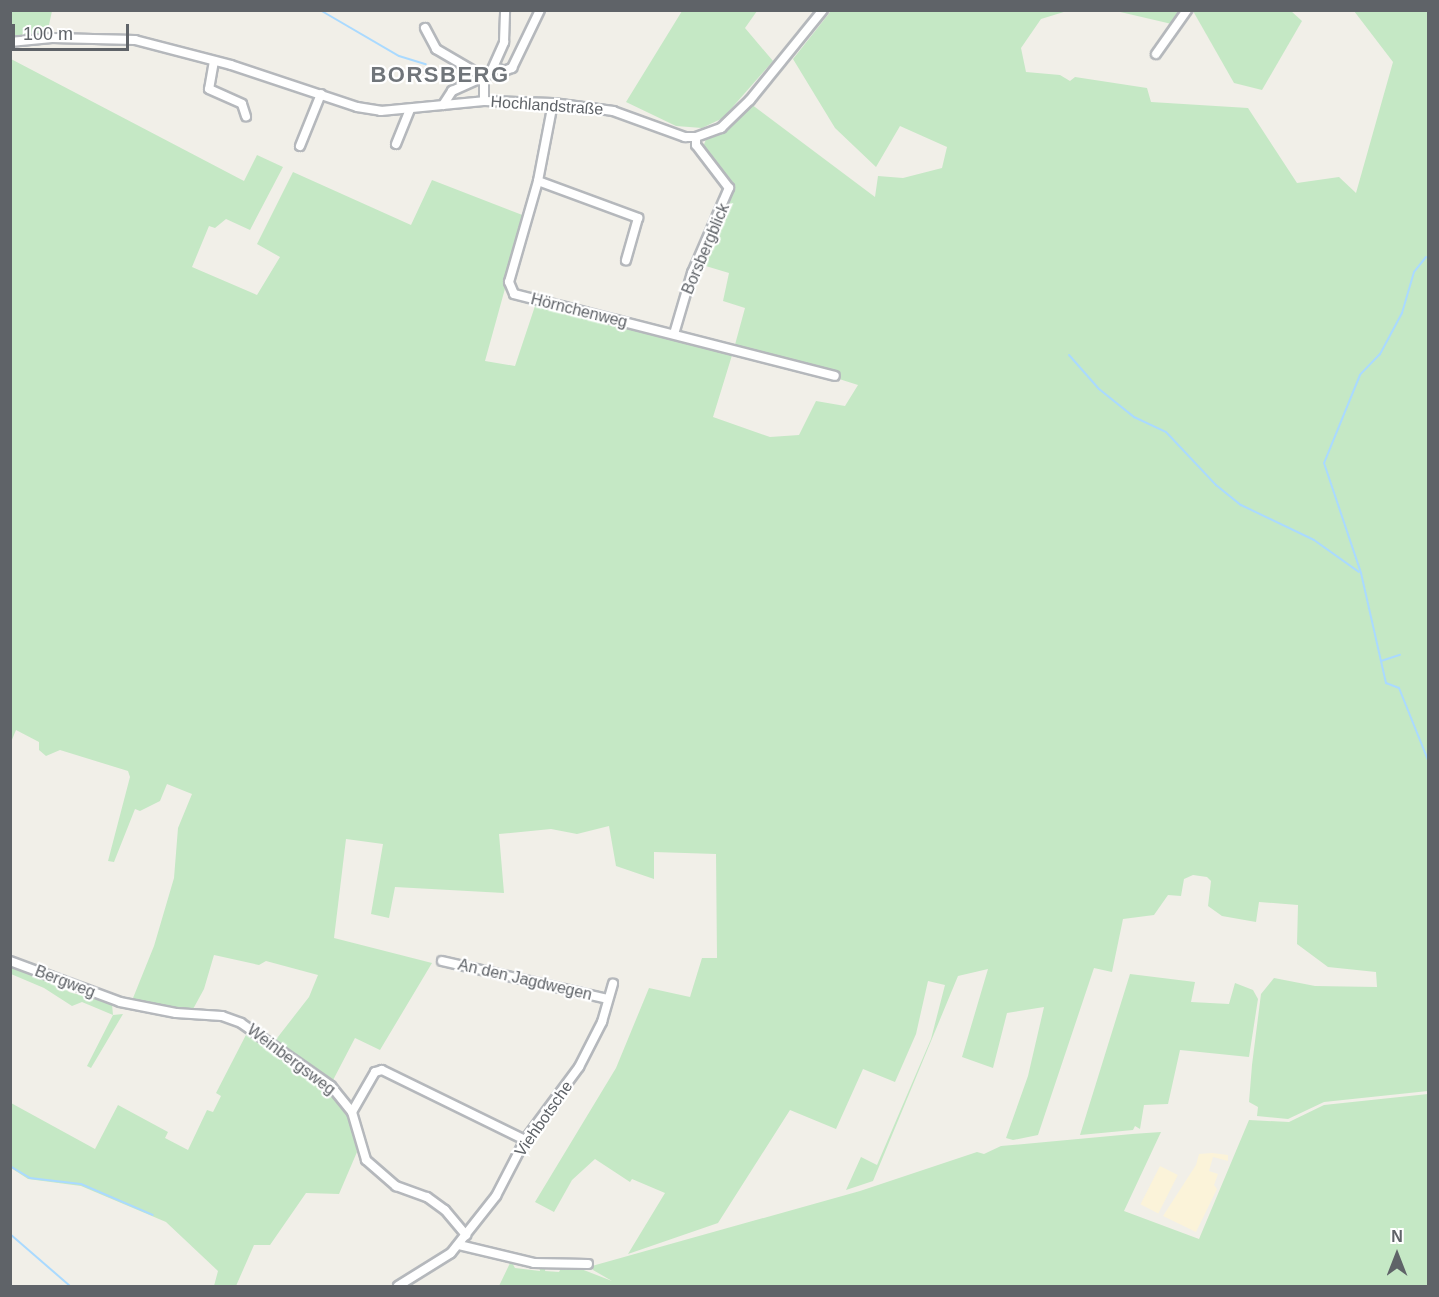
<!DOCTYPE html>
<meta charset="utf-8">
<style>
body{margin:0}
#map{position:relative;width:1439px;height:1297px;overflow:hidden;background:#f1efe8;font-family:Arial,sans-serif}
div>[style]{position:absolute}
.green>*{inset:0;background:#c5e8c5}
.sand>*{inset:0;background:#fbf3d9;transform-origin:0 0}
.stream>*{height:2px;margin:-1px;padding:0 1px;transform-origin:1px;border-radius:1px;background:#aadaff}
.roads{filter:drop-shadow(2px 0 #b5b8bc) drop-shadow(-2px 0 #b5b8bc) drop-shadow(0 2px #b5b8bc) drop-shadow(0 -2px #b5b8bc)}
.minor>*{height:8px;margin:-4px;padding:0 4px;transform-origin:4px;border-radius:4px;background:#fff}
span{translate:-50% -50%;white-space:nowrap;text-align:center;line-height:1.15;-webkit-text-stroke:4.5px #fff;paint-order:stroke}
.street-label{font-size:16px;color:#5f6368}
.district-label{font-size:22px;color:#70757a;font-weight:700;letter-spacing:1.5px}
.frame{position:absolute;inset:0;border:12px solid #5f6368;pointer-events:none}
.north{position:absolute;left:1367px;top:1225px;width:60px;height:60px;-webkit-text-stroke:4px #fff;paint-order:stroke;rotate:0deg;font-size:16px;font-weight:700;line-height:24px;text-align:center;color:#5f6368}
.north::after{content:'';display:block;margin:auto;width:21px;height:27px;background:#5f6368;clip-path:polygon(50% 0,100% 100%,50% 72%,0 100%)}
.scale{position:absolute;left:12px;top:24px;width:117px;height:27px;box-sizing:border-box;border:3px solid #5f6368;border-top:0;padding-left:8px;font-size:18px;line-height:21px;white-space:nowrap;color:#5f6368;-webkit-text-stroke:4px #fff;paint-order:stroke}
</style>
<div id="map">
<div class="green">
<i style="clip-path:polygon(11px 11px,52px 11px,47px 34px,11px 39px)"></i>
<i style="clip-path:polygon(682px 11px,757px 11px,745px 28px,773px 61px,723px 118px,702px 128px,676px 126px,626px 102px)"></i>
<i style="clip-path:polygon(evenodd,831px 11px,1067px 11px,1041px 19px,1021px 48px,1026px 72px,1060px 75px,1070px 81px,1075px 77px,1147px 88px,1151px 102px,1248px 108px,1297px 183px,1339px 177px,1356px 193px,1393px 62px,1354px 11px,1428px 11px,1428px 1091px,1324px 1102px,1288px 1119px,1257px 1116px,1258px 1107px,1249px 1102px,1252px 1065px,1261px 994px,1274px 978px,1315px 986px,1377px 987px,1376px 972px,1328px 967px,1297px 944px,1298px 905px,1259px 902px,1256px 922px,1222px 916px,1208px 906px,1211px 881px,1207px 877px,1193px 875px,1184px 879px,1181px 896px,1168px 895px,1154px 915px,1123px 919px,1112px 972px,1094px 968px,1038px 1135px,1013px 1140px,1006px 1138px,1028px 1076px,1044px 1007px,1007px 1013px,993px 1068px,962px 1057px,988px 969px,958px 976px,873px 1181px,846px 1190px,861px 1157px,877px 1165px,931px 1039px,945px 985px,928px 981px,916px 1034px,895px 1082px,863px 1069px,836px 1129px,790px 1110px,718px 1223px,628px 1254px,665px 1193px,632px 1179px,630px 1182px,595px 1159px,572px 1180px,554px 1212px,535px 1202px,616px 1068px,649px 988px,690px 997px,702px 958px,717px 958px,716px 854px,654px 852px,654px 879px,616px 866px,609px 826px,577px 834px,551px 829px,499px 834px,504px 893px,395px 887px,389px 918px,371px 914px,383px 844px,346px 839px,334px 938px,432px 963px,380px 1050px,355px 1038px,331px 1084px,274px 1042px,309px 997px,318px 975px,266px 961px,259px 965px,214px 955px,204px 989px,192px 1011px,131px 1003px,154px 946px,174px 878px,178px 828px,192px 794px,167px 784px,160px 801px,140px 811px,135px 809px,114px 862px,108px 861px,130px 777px,128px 771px,60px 750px,46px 756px,39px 750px,39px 742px,16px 730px,11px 742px,11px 59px,244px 181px,257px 155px,283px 167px,250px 230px,226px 219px,215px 228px,209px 226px,192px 267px,257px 295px,280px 257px,257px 244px,293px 172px,411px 225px,432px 180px,525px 216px,485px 361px,515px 366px,536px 303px,733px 352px,745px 308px,723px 301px,729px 273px,699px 264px,732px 192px,702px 150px,706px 139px,719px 134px,751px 104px,875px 197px,878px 176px,903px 178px,942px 168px,947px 147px,900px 126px,876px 167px,835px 128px,793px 59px,831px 11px,733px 352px,836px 378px,858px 385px,845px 406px,816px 401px,799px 435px,770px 437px,713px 417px,733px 352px)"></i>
<i style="clip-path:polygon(1116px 11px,1187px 11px,1176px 25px)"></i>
<i style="clip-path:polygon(1193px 11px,1291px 11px,1302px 21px,1262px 90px,1234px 83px)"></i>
<i style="clip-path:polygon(10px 963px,63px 985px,69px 992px,112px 1004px,113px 1015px,123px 1014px,91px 1068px,87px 1066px,113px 1015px,82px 1002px,72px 1006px,44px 988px,11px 974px)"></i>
<i style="clip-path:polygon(1130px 974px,1195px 982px,1191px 1002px,1229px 1004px,1235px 983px,1253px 990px,1258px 999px,1249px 1057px,1180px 1050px,1168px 1104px,1144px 1105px,1140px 1129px,1135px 1126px,1133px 1130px,1080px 1135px)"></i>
<i style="clip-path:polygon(248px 1031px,329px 1087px,349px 1114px,357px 1152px,339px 1194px,306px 1193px,270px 1245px,254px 1245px,236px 1286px,214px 1286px,218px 1271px,166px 1222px,81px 1186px,28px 1179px,11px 1168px,11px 1103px,95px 1149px,118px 1105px,168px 1132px,165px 1138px,188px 1150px,207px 1110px,213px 1112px,221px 1096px,216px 1093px)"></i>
<i style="clip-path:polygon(1428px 1094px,1428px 1286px,499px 1286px,511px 1261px,515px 1268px,540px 1271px,539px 1265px,546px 1266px,545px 1271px,559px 1272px,562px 1266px,576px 1267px,612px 1281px,593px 1270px,592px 1266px,860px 1191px,977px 1152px,984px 1154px,1001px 1146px,1132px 1134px,1161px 1132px,1124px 1211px,1199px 1239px,1249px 1120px,1289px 1122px,1324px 1105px)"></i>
</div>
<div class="sand">
<i style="clip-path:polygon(1212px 1153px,1228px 1155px,1228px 1161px,1213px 1157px,1209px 1171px,1218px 1174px,1214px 1185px,1217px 1189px,1196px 1232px,1163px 1216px,1196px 1165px,1199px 1154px)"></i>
<i style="left:1160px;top:1166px;width:20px;height:43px;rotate:27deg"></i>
</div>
<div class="stream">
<i style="left:320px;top:10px;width:91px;rotate:30.2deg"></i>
<i style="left:399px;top:56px;width:28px;rotate:17deg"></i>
<i style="left:1426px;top:257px;width:19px;rotate:129deg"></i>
<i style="left:1414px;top:272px;width:43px;rotate:106.3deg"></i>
<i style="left:1402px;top:313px;width:47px;rotate:118.2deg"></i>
<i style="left:1380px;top:354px;width:29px;rotate:134deg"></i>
<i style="left:1360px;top:375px;width:95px;rotate:112.2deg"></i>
<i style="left:1324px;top:463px;width:116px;rotate:71.4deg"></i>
<i style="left:1361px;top:573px;width:113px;rotate:77.2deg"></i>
<i style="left:1386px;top:683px;width:14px;rotate:21deg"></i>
<i style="left:1399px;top:688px;width:78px;rotate:68.1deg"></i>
<i style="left:1069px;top:355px;width:45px;rotate:48.6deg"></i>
<i style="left:1099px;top:389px;width:45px;rotate:38.7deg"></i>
<i style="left:1134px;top:417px;width:35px;rotate:25deg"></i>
<i style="left:1166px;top:432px;width:73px;rotate:46.7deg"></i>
<i style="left:1216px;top:485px;width:32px;rotate:39deg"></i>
<i style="left:1241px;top:505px;width:81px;rotate:25.6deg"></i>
<i style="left:1314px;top:540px;width:55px;rotate:35.4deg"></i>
<i style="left:1381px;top:661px;width:20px;rotate:-18deg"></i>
<i style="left:10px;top:1166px;width:23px;rotate:31deg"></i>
<i style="left:30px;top:1178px;width:51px;rotate:6.7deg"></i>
<i style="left:81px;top:1184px;width:78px;rotate:23.3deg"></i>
<i style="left:10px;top:1234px;width:79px;rotate:40.9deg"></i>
</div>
<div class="roads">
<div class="minor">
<i style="left:425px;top:28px;width:24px;rotate:62deg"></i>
<i style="left:436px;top:49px;width:56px;rotate:30.3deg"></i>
<i style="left:10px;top:42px;width:42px;rotate:-5.4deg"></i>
<i style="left:52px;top:38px;width:83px;rotate:1.4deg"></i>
<i style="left:135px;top:40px;width:99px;rotate:14.6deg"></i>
<i style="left:231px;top:65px;width:133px;rotate:18.4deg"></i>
<i style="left:357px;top:107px;width:24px;rotate:9deg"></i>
<i style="left:381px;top:111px;width:103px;rotate:-5.5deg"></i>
<i style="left:484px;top:101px;width:69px;rotate:1.7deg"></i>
<i style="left:553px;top:103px;width:61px;rotate:7.6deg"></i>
<i style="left:613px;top:111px;width:77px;rotate:19.9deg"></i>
<i style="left:685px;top:137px;width:11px"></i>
<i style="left:696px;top:137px;width:27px;rotate:-20deg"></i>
<i style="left:721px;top:128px;width:40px;rotate:-44deg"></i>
<i style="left:750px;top:100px;width:116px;rotate:-51deg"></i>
<i style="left:1156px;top:54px;width:54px;rotate:-54.8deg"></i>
<i style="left:214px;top:61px;width:28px;rotate:100deg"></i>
<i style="left:209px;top:89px;width:36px;rotate:24deg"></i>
<i style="left:242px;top:104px;width:13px;rotate:72deg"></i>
<i style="left:494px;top:67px;width:11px;rotate:22deg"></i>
<i style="left:504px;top:71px;width:9px;rotate:-21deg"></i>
<i style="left:512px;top:68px;width:64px;rotate:-64.2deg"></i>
<i style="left:484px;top:77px;width:24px;rotate:90deg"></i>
<i style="left:553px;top:103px;width:79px;rotate:100.9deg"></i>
<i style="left:538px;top:181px;width:105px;rotate:106deg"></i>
<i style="left:509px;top:282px;width:13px;rotate:67deg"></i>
<i style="left:514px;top:294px;width:331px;rotate:14.3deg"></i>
<i style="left:443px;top:105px;width:17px;rotate:-57deg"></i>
<i style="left:452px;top:91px;width:42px;rotate:-24.1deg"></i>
<i style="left:490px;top:74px;width:35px;rotate:-66deg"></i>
<i style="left:504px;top:42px;width:32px;rotate:-88deg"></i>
<i style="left:396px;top:144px;width:37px;rotate:-68deg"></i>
<i style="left:300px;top:146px;width:56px;rotate:-68deg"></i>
<i style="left:538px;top:181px;width:107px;rotate:20.3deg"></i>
<i style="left:638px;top:218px;width:44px;rotate:105.9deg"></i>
<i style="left:674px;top:334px;width:64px;rotate:-73.6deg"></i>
<i style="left:692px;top:273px;width:93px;rotate:-66.5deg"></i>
<i style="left:729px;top:188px;width:54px;rotate:-127.5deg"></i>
<i style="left:696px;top:145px;width:8px;rotate:-90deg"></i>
<i style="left:10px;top:961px;width:117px;rotate:20.4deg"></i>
<i style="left:120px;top:1002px;width:57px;rotate:11.1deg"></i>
<i style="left:176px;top:1013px;width:46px;rotate:3.7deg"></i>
<i style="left:222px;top:1016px;width:20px;rotate:20deg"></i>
<i style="left:241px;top:1023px;width:110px;rotate:35deg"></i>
<i style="left:331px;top:1086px;width:33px;rotate:51deg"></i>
<i style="left:352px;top:1112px;width:50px;rotate:73.7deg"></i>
<i style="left:366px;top:1160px;width:40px;rotate:41deg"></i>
<i style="left:396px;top:1186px;width:33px;rotate:20deg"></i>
<i style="left:427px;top:1197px;width:22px;rotate:36deg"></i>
<i style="left:445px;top:1210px;width:33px;rotate:50deg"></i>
<i style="left:442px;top:961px;width:170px;rotate:12.9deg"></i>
<i style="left:352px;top:1112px;width:46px;rotate:-60.1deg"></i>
<i style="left:375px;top:1072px;width:7px;rotate:-16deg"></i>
<i style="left:382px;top:1070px;width:159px;rotate:26.1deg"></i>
<i style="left:459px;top:1245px;width:77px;rotate:13.5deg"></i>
<i style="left:534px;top:1263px;width:54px;rotate:1.1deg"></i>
<i style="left:398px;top:1286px;width:62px;rotate:-31.9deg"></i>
<i style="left:451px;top:1253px;width:73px;rotate:-51.7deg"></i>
<i style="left:496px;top:1196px;width:63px;rotate:-62.6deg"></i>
<i style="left:525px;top:1140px;width:91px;rotate:-53.5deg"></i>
<i style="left:579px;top:1067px;width:51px;rotate:-62.9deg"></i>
<i style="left:602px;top:1022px;width:40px;rotate:-74deg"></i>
</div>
</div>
<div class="street-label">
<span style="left:547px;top:106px;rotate:4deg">Hochlandstraße</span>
<span style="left:706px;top:249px;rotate:-67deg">Borsbergblick</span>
<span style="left:579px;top:311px;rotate:14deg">Hörnchenweg</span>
<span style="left:525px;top:980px;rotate:13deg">An den Jagdwegen</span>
<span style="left:65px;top:982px;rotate:21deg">Bergweg</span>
<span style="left:291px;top:1060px;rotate:37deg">Weinbergsweg</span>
<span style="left:544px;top:1119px;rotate:-55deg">Viehbotsche</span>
</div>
<div class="district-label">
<span style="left:440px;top:75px">BORSBERG</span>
</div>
<div class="frame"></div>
<div class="north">N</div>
<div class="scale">100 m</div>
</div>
